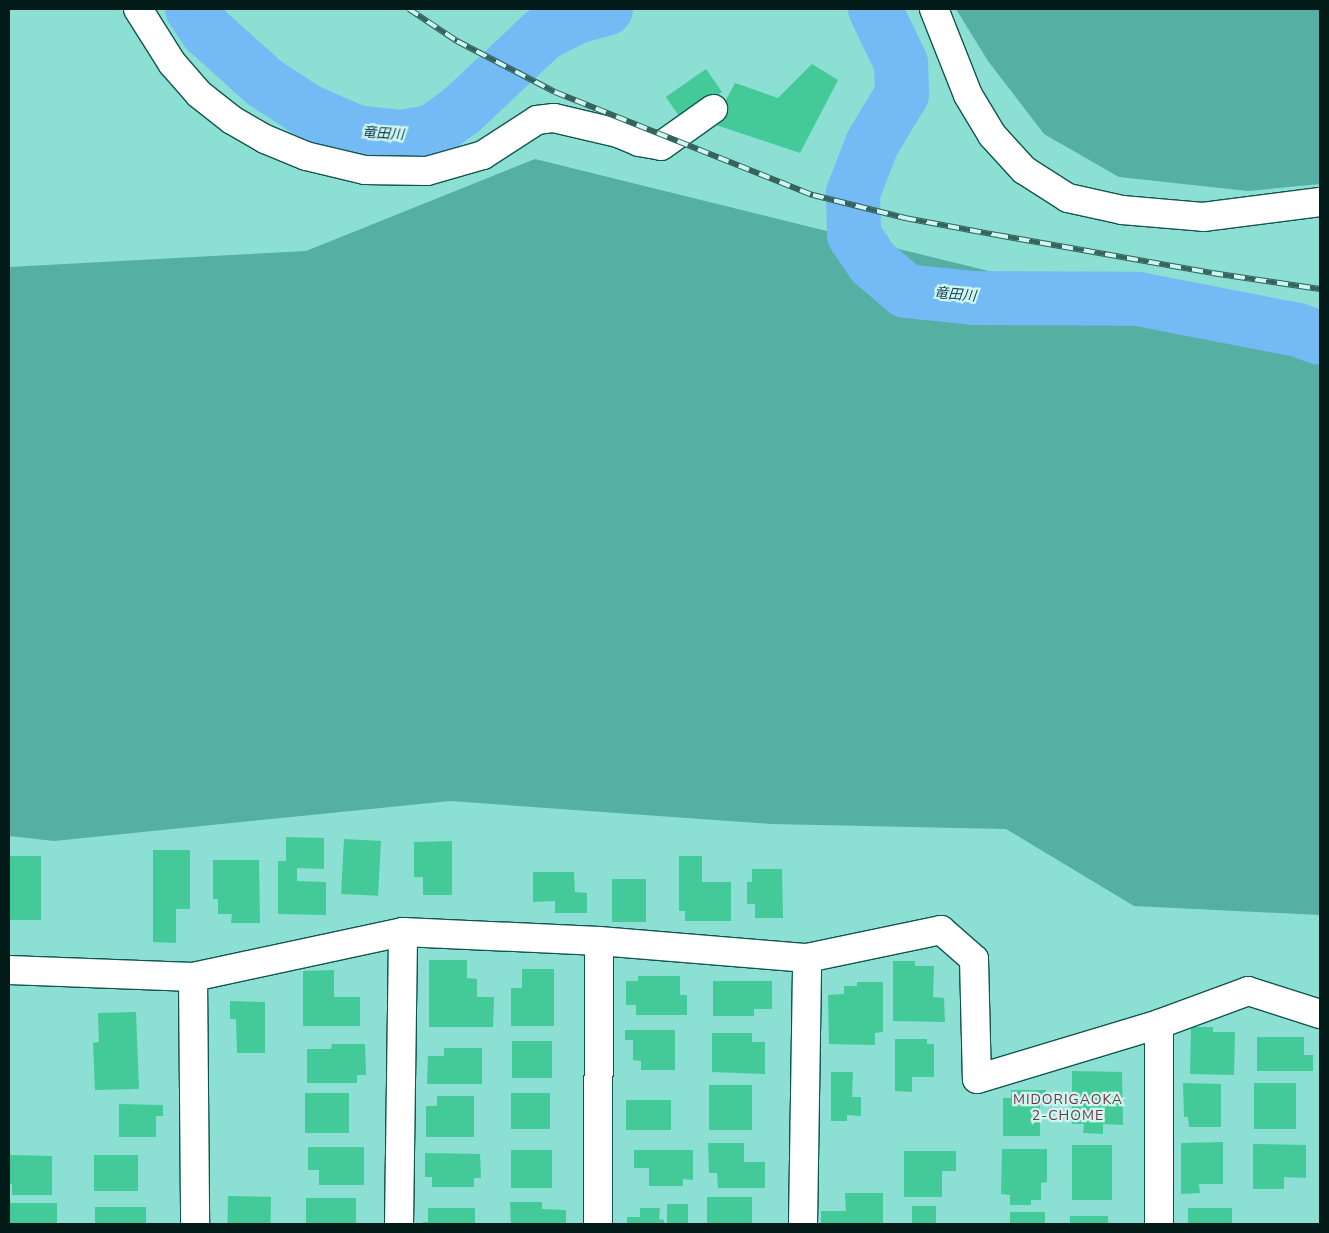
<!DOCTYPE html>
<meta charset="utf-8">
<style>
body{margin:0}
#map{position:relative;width:1329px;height:1233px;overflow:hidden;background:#8bdfd3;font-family:"Nunito Sans","Noto Sans JP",sans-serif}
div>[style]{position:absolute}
.green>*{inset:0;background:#55afa3}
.river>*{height:54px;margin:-27px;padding:0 27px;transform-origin:27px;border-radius:27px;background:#74bbf5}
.building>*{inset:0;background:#44ca98;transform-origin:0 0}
.roads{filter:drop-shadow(1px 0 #10564f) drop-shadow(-1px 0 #10564f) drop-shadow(0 1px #10564f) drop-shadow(0 -1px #10564f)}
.minor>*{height:28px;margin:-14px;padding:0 14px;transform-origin:14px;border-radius:14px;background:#fff}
.trunk>*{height:28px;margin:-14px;padding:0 14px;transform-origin:14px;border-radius:14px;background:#fff}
.rail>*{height:5.5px;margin-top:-2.75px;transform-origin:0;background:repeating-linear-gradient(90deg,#cff7f0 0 11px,#35645e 0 22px);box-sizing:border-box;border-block:1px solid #35645e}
span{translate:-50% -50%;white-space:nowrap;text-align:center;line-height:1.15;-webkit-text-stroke:4.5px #cff7f0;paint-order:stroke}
.water-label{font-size:14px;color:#143b58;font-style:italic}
.neighbourhood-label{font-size:14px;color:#773145;letter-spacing:1px}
.frame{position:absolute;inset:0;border:10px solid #021b18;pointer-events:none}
</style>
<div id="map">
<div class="green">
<i style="clip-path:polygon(956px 9px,1320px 9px,1320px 184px,1248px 191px,1119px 177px,1044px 134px,988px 61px)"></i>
<i style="clip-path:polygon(535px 159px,1320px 353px,1320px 915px,1134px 906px,1006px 829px,772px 824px,450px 801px,54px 841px,9px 836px,9px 267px,306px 251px)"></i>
</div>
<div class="river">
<i style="left:192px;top:9px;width:27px;rotate:56deg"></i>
<i style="left:207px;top:31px;width:78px;rotate:41.9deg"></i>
<i style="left:265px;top:83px;width:51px;rotate:33.1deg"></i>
<i style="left:308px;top:111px;width:52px;rotate:23.6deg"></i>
<i style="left:356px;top:132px;width:46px;rotate:6.2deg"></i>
<i style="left:402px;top:137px;width:32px;rotate:-11deg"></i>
<i style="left:433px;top:131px;width:36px;rotate:-36deg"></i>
<i style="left:462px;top:110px;width:111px;rotate:-43.2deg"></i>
<i style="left:543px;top:34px;width:37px;rotate:-27deg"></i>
<i style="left:576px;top:17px;width:31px;rotate:-15deg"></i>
<i style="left:875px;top:9px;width:60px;rotate:64.3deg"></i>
<i style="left:901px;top:63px;width:31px;rotate:88deg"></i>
<i style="left:902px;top:94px;width:58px;rotate:121deg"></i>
<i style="left:872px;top:144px;width:53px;rotate:111.2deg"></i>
<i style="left:853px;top:193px;width:42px;rotate:88.6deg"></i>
<i style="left:854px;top:235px;width:34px;rotate:56deg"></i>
<i style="left:873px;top:263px;width:43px;rotate:40.3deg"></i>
<i style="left:906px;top:291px;width:68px;rotate:5.9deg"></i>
<i style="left:974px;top:298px;width:164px;rotate:0.3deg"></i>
<i style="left:1138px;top:299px;width:163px;rotate:11deg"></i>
<i style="left:1298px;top:330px;width:23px;rotate:20deg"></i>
</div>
<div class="building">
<i style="clip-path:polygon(812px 64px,838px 80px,800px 153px,713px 124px,735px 83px,778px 98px)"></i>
<i style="left:706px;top:69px;width:28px;height:49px;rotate:55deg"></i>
<i style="clip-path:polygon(286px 837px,324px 838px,324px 869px,297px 868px,297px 881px,326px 882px,326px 915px,278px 914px,278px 861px,286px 861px)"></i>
<i style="left:344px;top:839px;width:37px;height:55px;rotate:3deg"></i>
<i style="clip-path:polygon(452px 841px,452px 895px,423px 895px,423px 877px,414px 877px,414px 842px)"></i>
<i style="clip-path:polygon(153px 850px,190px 850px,190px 909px,176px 909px,176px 943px,153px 942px)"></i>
<i style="left:9px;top:856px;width:32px;height:64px"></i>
<i style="clip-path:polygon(679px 856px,702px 856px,702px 882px,731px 882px,731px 921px,685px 921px,685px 911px,679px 911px)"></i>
<i style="clip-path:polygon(213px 860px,259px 860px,260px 923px,231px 923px,232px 914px,218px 914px,218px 899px,213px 899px)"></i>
<i style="clip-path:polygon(752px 869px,782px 869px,783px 918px,755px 918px,755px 904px,747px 904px,747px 882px,752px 882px)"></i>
<i style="clip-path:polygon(533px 872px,574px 872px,575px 892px,587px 893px,587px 913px,555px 913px,555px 901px,533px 902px)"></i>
<i style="left:612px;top:879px;width:34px;height:43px"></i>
<i style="clip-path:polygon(429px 960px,467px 960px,467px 978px,477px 979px,477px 997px,494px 997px,493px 1027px,429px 1027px)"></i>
<i style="clip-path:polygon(893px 961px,915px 961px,915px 966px,934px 966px,933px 997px,944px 998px,945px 1022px,893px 1021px)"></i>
<i style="clip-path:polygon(522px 969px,554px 969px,554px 1026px,511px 1026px,511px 988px,522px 988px)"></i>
<i style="clip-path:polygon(334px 970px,334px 997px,360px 997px,360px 1026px,303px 1026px,303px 971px)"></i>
<i style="clip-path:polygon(638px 976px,680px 976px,680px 995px,687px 995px,687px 1015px,636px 1015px,636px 1005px,626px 1005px,626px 981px,638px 981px)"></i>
<i style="clip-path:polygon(713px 981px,772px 981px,772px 1009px,754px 1009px,754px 1016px,713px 1016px)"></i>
<i style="clip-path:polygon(857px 982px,883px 982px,883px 1032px,875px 1033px,875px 1045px,829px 1044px,828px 995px,844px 994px,844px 986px,857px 986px)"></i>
<i style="clip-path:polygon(230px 1001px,265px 1002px,265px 1053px,237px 1053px,236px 1019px,230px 1019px)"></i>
<i style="clip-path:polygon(136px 1012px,139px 1089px,95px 1090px,93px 1043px,99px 1042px,98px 1013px)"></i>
<i style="clip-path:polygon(1191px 1027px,1213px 1027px,1213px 1032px,1235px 1032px,1234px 1075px,1190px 1074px)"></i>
<i style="clip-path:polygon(625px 1030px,675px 1030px,675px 1070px,641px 1070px,641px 1061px,633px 1060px,633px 1040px,625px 1040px)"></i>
<i style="clip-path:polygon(712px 1033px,752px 1033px,752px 1042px,765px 1042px,765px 1074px,712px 1072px)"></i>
<i style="clip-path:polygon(1257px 1037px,1304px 1037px,1304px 1055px,1313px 1055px,1313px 1071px,1257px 1071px)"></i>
<i style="clip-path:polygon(895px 1039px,927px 1039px,927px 1044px,934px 1044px,934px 1077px,912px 1077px,912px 1092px,895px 1091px)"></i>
<i style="left:512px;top:1041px;width:40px;height:37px"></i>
<i style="clip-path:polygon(332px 1044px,365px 1044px,366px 1075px,357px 1075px,357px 1083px,307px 1083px,307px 1049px,331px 1049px)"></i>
<i style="clip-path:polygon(444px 1048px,482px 1048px,482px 1084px,427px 1084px,428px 1056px,444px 1056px)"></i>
<i style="clip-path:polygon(1072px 1071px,1122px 1072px,1123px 1125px,1103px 1124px,1103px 1134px,1083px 1133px,1084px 1124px,1072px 1124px)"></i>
<i style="clip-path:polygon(831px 1072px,853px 1072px,852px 1097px,861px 1097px,861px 1116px,847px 1115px,847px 1121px,831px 1121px)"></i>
<i style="clip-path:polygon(1183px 1083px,1221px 1084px,1221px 1127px,1189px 1127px,1188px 1117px,1184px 1117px)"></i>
<i style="left:1254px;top:1083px;width:42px;height:46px"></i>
<i style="left:709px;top:1085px;width:43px;height:45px"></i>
<i style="clip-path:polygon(1011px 1090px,1046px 1090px,1046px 1102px,1040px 1102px,1040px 1136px,1003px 1136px,1003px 1098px,1011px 1098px)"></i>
<i style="left:305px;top:1093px;width:44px;height:40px"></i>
<i style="left:511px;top:1093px;width:39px;height:36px"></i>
<i style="clip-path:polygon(437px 1096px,474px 1096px,474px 1137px,426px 1137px,426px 1106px,437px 1106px)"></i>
<i style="left:626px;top:1100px;width:45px;height:30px"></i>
<i style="clip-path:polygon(119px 1104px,163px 1105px,163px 1116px,156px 1116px,156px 1137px,119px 1137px)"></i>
<i style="clip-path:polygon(1223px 1142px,1223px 1184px,1199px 1184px,1200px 1193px,1181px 1194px,1181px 1143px)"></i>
<i style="clip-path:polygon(708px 1143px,744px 1143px,744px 1162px,765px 1162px,765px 1188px,718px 1188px,717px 1173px,709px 1173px)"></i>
<i style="clip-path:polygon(1253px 1144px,1306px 1145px,1306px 1178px,1284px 1177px,1284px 1189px,1253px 1189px)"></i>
<i style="left:1072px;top:1145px;width:40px;height:55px"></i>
<i style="clip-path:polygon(308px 1147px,364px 1147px,364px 1185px,319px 1185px,319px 1170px,308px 1170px)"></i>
<i style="clip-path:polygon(1002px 1149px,1047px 1149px,1047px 1182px,1041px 1183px,1041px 1200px,1031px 1200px,1031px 1205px,1010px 1205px,1010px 1195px,1001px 1194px)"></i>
<i style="left:511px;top:1150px;width:41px;height:38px"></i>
<i style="clip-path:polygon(634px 1150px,693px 1150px,693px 1180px,683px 1179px,683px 1186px,649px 1186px,649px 1168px,634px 1168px)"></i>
<i style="clip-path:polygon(904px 1151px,956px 1151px,956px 1171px,942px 1171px,942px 1197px,904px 1197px)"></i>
<i style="clip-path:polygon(425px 1153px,480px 1154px,481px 1178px,474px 1178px,474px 1187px,432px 1187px,432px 1177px,425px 1177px)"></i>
<i style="clip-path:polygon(9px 1155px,52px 1156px,52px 1195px,12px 1195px,12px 1184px,9px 1184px)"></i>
<i style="left:94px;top:1155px;width:44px;height:36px"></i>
<i style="clip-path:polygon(845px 1193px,883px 1193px,883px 1224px,821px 1224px,821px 1211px,846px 1211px)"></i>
<i style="left:228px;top:1196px;width:43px;height:28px;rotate:1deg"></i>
<i style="left:707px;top:1197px;width:45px;height:27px"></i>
<i style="left:306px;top:1198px;width:50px;height:26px"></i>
<i style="clip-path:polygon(510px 1202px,542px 1202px,542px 1209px,566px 1210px,566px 1224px,511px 1224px)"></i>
<i style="left:9px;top:1203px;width:48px;height:21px"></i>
<i style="left:667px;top:1204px;width:21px;height:20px"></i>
<i style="left:912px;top:1206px;width:24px;height:18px"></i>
<i style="left:95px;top:1207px;width:51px;height:17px"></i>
<i style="clip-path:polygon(428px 1208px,475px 1208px,475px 1224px,423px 1224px,423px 1222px,428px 1222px)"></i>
<i style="clip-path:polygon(640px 1208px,660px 1208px,659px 1219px,664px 1220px,664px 1224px,627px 1224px,627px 1217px,640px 1217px)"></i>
<i style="left:1188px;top:1208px;width:44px;height:16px"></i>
<i style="left:1010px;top:1212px;width:35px;height:12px"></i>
<i style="left:1070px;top:1216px;width:38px;height:8px"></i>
</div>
<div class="roads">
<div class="minor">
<i style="left:138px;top:9px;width:64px;rotate:57.8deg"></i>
<i style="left:172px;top:63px;width:41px;rotate:48.9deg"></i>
<i style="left:199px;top:94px;width:42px;rotate:38.2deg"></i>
<i style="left:232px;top:120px;width:38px;rotate:30deg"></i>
<i style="left:265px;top:139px;width:44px;rotate:22.5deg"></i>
<i style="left:306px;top:156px;width:61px;rotate:13.3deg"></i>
<i style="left:365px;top:170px;width:62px;rotate:0.9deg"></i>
<i style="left:427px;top:171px;width:58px;rotate:-15.9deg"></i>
<i style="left:483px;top:155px;width:64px;rotate:-32.9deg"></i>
<i style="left:537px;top:120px;width:17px;rotate:-7deg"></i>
<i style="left:554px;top:118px;width:66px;rotate:13.2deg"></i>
<i style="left:618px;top:133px;width:23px;rotate:23deg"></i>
<i style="left:639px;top:142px;width:22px;rotate:10deg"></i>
<i style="left:661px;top:146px;width:64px;rotate:-35.4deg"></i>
<i style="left:9px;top:970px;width:184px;rotate:2.2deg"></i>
<i style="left:193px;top:977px;width:215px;rotate:-12.1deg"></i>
<i style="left:403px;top:932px;width:196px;rotate:2.6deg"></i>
<i style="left:599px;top:941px;width:209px;rotate:4.7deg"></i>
<i style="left:807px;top:958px;width:137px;rotate:-11.8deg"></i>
<i style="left:941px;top:930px;width:44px;rotate:41.3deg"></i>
<i style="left:974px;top:959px;width:120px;rotate:88.6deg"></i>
<i style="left:977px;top:1079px;width:190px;rotate:-16.8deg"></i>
<i style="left:1159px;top:1024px;width:95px;rotate:-20.3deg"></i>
<i style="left:1248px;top:991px;width:76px;rotate:17.7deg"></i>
<i style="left:193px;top:977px;width:247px;rotate:89.5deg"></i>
<i style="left:1159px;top:1024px;width:200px;rotate:90deg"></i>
<i style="left:399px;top:1224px;width:292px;rotate:-89.2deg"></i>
<i style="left:598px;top:1224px;width:283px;rotate:-89.8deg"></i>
<i style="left:803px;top:1224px;width:266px;rotate:-89.1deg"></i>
</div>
<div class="trunk">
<i style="left:934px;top:9px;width:92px;rotate:68.4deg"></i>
<i style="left:968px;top:95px;width:47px;rotate:59deg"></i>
<i style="left:992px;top:135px;width:47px;rotate:47.6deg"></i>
<i style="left:1024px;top:170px;width:52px;rotate:32.5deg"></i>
<i style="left:1068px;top:198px;width:55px;rotate:12.5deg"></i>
<i style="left:1122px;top:210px;width:81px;rotate:4.9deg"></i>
<i style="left:1203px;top:217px;width:118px;rotate:-7.3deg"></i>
</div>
</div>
<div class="rail">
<i style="left:409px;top:9px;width:58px;rotate:33.7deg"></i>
<i style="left:457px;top:41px;width:110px;rotate:27.5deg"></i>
<i style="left:555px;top:92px;width:278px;rotate:21.8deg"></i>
<i style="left:813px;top:195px;width:95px;rotate:14deg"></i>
<i style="left:905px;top:218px;width:94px;rotate:10.5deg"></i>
<i style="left:997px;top:235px;width:218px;rotate:10deg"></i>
<i style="left:1212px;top:273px;width:109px;rotate:8.4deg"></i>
</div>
<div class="water-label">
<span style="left:383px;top:134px;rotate:4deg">竜田川</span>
<span style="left:955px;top:295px;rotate:5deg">竜田川</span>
</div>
<div class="neighbourhood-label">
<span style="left:1068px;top:1108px">MIDORIGAOKA<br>2-CHOME</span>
</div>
<div class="frame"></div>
</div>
